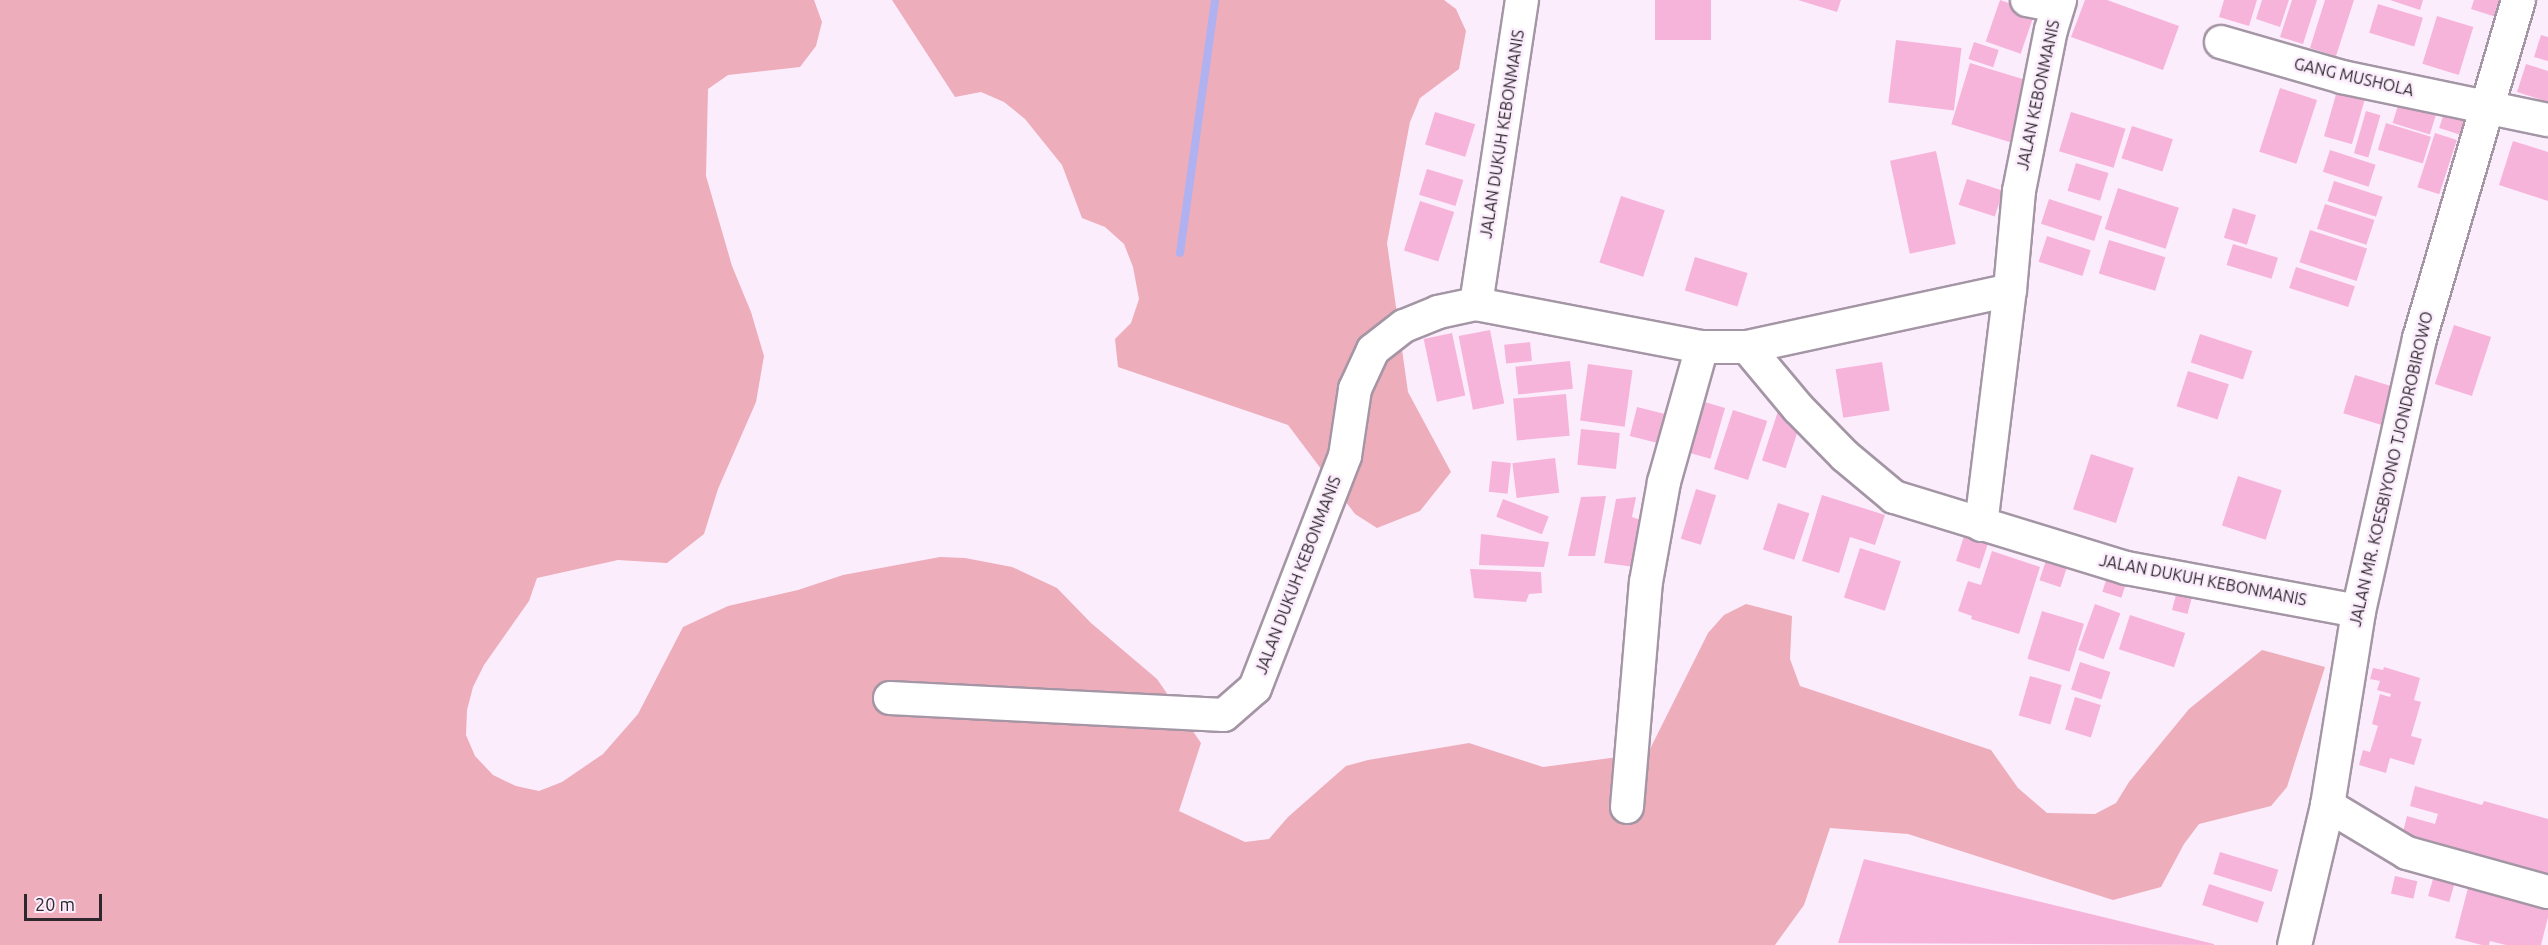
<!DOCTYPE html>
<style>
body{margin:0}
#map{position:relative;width:2548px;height:945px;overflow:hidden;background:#fcedfd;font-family:Ubuntu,sans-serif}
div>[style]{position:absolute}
.green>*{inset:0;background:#edadbb}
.stream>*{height:8px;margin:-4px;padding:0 4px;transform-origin:4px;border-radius:4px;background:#b0b1f1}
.building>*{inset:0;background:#f7b4db;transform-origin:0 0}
.roads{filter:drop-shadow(2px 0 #a496a5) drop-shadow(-2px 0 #a496a5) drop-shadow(0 2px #a496a5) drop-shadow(0 -2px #a496a5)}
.minor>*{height:32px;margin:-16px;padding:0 16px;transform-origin:16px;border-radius:16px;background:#fff}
.major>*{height:33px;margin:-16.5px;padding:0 16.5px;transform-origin:16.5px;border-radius:16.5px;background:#fff}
span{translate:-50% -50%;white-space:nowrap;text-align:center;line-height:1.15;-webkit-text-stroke:5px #fcedfd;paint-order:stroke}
.street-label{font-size:16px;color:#2e282e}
.scale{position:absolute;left:24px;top:894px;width:78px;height:27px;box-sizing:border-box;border:3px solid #2e282e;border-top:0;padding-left:8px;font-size:18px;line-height:21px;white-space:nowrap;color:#2e282e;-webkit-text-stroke:4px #fcedfd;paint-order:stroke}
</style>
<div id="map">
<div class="green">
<i style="clip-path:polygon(0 0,814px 0,822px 22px,816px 46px,800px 67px,728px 75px,708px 89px,706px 176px,732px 266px,751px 312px,764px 356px,756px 402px,718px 489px,704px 534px,667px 563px,618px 560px,537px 578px,529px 601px,484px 665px,473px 687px,467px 710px,466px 735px,475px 756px,493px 775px,516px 786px,539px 791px,562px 782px,603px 754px,638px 714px,683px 627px,728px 606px,798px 590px,843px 575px,940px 557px,965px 558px,1012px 567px,1057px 588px,1091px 623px,1157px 679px,1201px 743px,1179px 811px,1245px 842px,1269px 839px,1288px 817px,1346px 766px,1368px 760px,1469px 743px,1543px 767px,1648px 753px,1708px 633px,1724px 615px,1746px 604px,1792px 616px,1790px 659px,1800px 686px,1991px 750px,2018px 788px,2047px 813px,2095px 814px,2116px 803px,2129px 782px,2189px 709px,2262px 650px,2325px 667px,2287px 787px,2271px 806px,2199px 824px,2184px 844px,2161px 887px,2113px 900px,1908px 834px,1830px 828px,1804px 905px,1775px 945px,0 945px)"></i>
<i style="clip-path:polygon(892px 0,1444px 0,1456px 9px,1466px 31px,1459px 69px,1420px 98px,1410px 122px,1387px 243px,1408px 392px,1451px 472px,1420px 511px,1377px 528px,1355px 514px,1288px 425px,1118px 367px,1115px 339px,1131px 323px,1139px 299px,1133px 267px,1124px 244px,1105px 227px,1082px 218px,1062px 165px,1025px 119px,1004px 102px,981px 92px,955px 97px)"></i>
</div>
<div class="stream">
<i style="left:1180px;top:253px;width:255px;rotate:-82.1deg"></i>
</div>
<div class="building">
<i style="left:1655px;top:0;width:56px;height:40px"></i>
<i style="clip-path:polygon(1798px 0,1841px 0,1837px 12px)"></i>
<i style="left:2000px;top:0;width:37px;height:44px;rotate:19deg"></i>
<i style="clip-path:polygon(2085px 0,2107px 0,2179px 26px,2163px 70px,2071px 37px)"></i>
<i style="clip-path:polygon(2224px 0,2257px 0,2249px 26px,2219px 17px)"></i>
<i style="clip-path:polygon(2262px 0,2289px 0,2280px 27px,2256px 19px)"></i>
<i style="clip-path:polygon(2292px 0,2317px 0,2303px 44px,2280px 37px)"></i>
<i style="clip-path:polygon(2325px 0,2354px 0,2336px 56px,2310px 48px)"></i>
<i style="clip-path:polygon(2390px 0,2423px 0,2420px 10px)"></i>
<i style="clip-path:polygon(2474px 0,2515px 0,2509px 21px,2471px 9px)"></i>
<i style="left:2378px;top:4px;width:47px;height:30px;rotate:17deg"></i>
<i style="left:2437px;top:16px;width:38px;height:50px;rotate:17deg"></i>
<i style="clip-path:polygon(2541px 35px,2548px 37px,2548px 61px,2534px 57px)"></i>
<i style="left:1896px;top:40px;width:66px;height:63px;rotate:7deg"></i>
<i style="left:1974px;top:42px;width:26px;height:18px;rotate:18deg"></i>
<i style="left:1970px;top:63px;width:61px;height:64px;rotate:17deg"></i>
<i style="clip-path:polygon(2526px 64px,2548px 71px,2548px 102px,2517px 92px)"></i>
<i style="left:2280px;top:88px;width:39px;height:67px;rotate:18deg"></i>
<i style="left:2337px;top:91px;width:29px;height:47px;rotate:16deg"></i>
<i style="left:2399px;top:102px;width:39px;height:22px;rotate:17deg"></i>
<i style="left:2446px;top:107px;width:22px;height:22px;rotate:18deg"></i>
<i style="left:2366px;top:111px;width:15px;height:44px;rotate:16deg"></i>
<i style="left:1435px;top:112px;width:42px;height:34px;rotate:17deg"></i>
<i style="left:2071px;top:112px;width:57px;height:41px;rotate:17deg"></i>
<i style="left:2386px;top:123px;width:47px;height:28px;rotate:17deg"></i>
<i style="left:2132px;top:126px;width:43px;height:34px;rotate:18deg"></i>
<i style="left:2435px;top:133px;width:23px;height:57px;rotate:18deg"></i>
<i style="clip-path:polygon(2513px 141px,2548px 152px,2548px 201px,2499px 185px)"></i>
<i style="left:2330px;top:150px;width:48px;height:23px;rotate:18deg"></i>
<i style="left:1936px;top:151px;width:95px;height:47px;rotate:78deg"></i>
<i style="left:2076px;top:163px;width:34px;height:29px;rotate:17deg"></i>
<i style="left:1427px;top:169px;width:38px;height:27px;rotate:17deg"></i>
<i style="left:1967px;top:179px;width:38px;height:27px;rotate:18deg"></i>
<i style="left:2334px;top:181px;width:51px;height:21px;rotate:18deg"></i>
<i style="left:2118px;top:188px;width:64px;height:43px;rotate:18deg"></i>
<i style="left:1621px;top:196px;width:46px;height:70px;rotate:18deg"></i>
<i style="left:2049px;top:199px;width:56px;height:26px;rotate:18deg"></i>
<i style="left:1420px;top:201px;width:36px;height:52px;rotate:18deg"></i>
<i style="left:2325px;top:204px;width:52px;height:26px;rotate:18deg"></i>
<i style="left:2233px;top:208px;width:24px;height:31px;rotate:17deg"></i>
<i style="left:2310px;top:230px;width:60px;height:34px;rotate:18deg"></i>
<i style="left:2047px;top:236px;width:46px;height:27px;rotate:18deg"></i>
<i style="left:2109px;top:240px;width:59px;height:35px;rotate:17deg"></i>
<i style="left:2233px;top:244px;width:47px;height:22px;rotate:17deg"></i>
<i style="left:1695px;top:257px;width:55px;height:35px;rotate:17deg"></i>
<i style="left:2296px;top:267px;width:62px;height:22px;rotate:18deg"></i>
<i style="left:2454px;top:325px;width:39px;height:62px;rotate:18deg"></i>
<i style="left:1490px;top:330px;width:75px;height:32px;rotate:79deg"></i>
<i style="left:1452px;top:333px;width:64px;height:29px;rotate:78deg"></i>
<i style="left:2200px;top:334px;width:55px;height:30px;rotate:18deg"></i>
<i style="left:1530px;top:342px;width:19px;height:26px;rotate:84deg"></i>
<i style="left:1570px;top:361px;width:28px;height:55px;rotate:84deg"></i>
<i style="left:1882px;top:362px;width:49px;height:47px;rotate:81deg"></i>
<i style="left:1588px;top:364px;width:45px;height:57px;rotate:8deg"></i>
<i style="left:2188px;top:371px;width:43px;height:37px;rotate:18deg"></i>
<i style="left:2355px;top:375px;width:41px;height:40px;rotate:17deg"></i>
<i style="left:1566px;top:394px;width:42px;height:53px;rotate:85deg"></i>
<i style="left:1701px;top:401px;width:25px;height:53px;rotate:16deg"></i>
<i style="left:1637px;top:407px;width:34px;height:30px;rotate:14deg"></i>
<i style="left:1733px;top:410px;width:36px;height:62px;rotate:18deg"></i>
<i style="left:1778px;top:411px;width:25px;height:52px;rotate:18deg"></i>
<i style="left:1581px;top:429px;width:39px;height:36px;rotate:6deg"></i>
<i style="left:2091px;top:454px;width:45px;height:58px;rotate:18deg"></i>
<i style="left:1555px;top:458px;width:35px;height:43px;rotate:83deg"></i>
<i style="left:1492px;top:461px;width:19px;height:31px;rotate:6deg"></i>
<i style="left:2238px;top:476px;width:46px;height:52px;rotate:18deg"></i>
<i style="left:1696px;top:489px;width:21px;height:52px;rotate:17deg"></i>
<i style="clip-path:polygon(1822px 495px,1885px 515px,1875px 545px,1850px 537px,1839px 573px,1802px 561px)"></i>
<i style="clip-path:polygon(1606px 496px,1595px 556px,1568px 556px,1581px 497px)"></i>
<i style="clip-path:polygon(1636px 497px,1632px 517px,1641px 520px,1635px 567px,1604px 563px,1616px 499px)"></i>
<i style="left:1503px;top:499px;width:49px;height:19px;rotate:21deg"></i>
<i style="left:1778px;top:503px;width:33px;height:49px;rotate:18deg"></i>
<i style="left:1968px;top:524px;width:25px;height:39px;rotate:18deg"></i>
<i style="clip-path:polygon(1481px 534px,1549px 542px,1544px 567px,1479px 565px)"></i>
<i style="left:1860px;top:548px;width:43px;height:52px;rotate:18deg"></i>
<i style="left:2050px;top:548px;width:22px;height:34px;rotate:18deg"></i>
<i style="clip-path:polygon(1992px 551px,2040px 567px,2019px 634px,1971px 619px,1972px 616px,1958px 611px,1968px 581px,1981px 585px)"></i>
<i style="left:2111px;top:565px;width:20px;height:28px;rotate:18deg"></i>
<i style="clip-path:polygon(1470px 569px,1541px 572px,1542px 593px,1529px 594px,1526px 602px,1474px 598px)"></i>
<i style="left:2180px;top:580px;width:16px;height:31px;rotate:15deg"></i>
<i style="left:2095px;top:604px;width:27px;height:49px;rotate:20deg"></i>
<i style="left:2042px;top:611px;width:44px;height:50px;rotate:17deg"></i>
<i style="left:2130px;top:615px;width:58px;height:36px;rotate:18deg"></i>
<i style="left:2080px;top:662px;width:32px;height:29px;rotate:18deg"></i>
<i style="clip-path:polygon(2384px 667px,2420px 678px,2414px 700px,2421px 702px,2411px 736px,2422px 739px,2414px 765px,2390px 758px,2386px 773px,2359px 765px,2363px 750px,2370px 752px,2378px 726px,2372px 724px,2380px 694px,2390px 697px,2391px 694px,2377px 690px,2380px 681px,2370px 679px,2373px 668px,2383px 670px)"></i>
<i style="left:2030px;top:676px;width:33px;height:41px;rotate:16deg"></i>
<i style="left:2075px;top:697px;width:27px;height:34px;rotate:17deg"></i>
<i style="clip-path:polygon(2415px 786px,2482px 805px,2484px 801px,2548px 819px,2548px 876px,2402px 836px,2407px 816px,2435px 824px,2438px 814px,2410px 806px)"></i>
<i style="left:2220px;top:852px;width:61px;height:23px;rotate:17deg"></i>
<i style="clip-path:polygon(1864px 859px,2214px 944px,2214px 945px,1838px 943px)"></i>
<i style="left:2435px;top:872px;width:22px;height:25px;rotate:16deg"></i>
<i style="left:2395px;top:876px;width:23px;height:18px;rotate:13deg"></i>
<i style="left:2209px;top:884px;width:58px;height:22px;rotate:18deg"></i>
<i style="clip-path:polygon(2469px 884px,2548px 905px,2548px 917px,2541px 945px,2506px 945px,2490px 941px,2489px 945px,2482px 945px,2455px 938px)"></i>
</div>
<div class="roads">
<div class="minor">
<i style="left:2027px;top:0;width:31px;rotate:11deg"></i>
<i style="left:2221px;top:42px;width:126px;rotate:16.1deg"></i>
<i style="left:2342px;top:77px;width:210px;rotate:11.8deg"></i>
<i style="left:1476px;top:304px;width:307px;rotate:-81.4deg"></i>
<i style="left:1747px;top:347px;width:269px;rotate:-12.2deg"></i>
<i style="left:1981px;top:525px;width:237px;rotate:-83deg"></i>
<i style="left:2010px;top:290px;width:99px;rotate:-84.8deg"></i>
<i style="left:2019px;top:191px;width:164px;rotate:-78.8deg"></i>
<i style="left:2051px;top:30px;width:31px;rotate:-73deg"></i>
<i style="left:890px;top:698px;width:334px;rotate:2.9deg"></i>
<i style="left:1224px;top:715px;width:41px;rotate:-41.1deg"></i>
<i style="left:1255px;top:688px;width:249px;rotate:-68.8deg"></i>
<i style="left:1345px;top:456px;width:68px;rotate:-81.5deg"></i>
<i style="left:1355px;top:389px;width:43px;rotate:-65.2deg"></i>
<i style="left:1373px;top:350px;width:39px;rotate:-38deg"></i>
<i style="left:1404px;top:326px;width:37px;rotate:-22deg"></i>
<i style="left:1438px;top:312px;width:39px;rotate:-12deg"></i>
<i style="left:1476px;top:304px;width:230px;rotate:10.8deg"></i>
<i style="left:1702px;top:347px;width:45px"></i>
<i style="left:1747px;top:347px;width:80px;rotate:50.1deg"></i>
<i style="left:1798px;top:408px;width:67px;rotate:45.6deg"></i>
<i style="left:1845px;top:456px;width:64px;rotate:39.9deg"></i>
<i style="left:1894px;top:497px;width:243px;rotate:17deg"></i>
<i style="left:2126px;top:568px;width:236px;rotate:10.5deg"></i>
<i style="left:2327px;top:805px;width:93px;rotate:31deg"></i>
<i style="left:2407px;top:853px;width:146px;rotate:15.5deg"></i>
<i style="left:1627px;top:807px;width:226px;rotate:-85.2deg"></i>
<i style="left:1646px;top:582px;width:102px;rotate:-79.8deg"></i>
<i style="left:1664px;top:482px;width:140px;rotate:-74.3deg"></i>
</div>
<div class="major">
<i style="left:2294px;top:945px;width:144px;rotate:-76.7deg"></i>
<i style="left:2327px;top:805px;width:196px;rotate:-80.9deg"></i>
<i style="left:2358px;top:611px;width:280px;rotate:-77.4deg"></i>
<i style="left:2419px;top:338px;width:352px;rotate:-73.7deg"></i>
</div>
</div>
<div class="street-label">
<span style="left:2354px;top:77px;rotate:13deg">GANG MUSHOLA</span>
<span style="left:2038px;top:95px;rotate:-78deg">JALAN KEBONMANIS</span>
<span style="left:1502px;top:134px;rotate:-81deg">JALAN DUKUH KEBONMANIS</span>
<span style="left:2391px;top:469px;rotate:-77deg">JALAN MR. KOESBIYONO TJONDROBIROWO</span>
<span style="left:1298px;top:575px;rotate:-69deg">JALAN DUKUH KEBONMANIS</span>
<span style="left:2203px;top:580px;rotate:11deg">JALAN DUKUH KEBONMANIS</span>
</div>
<div class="scale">20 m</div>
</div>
